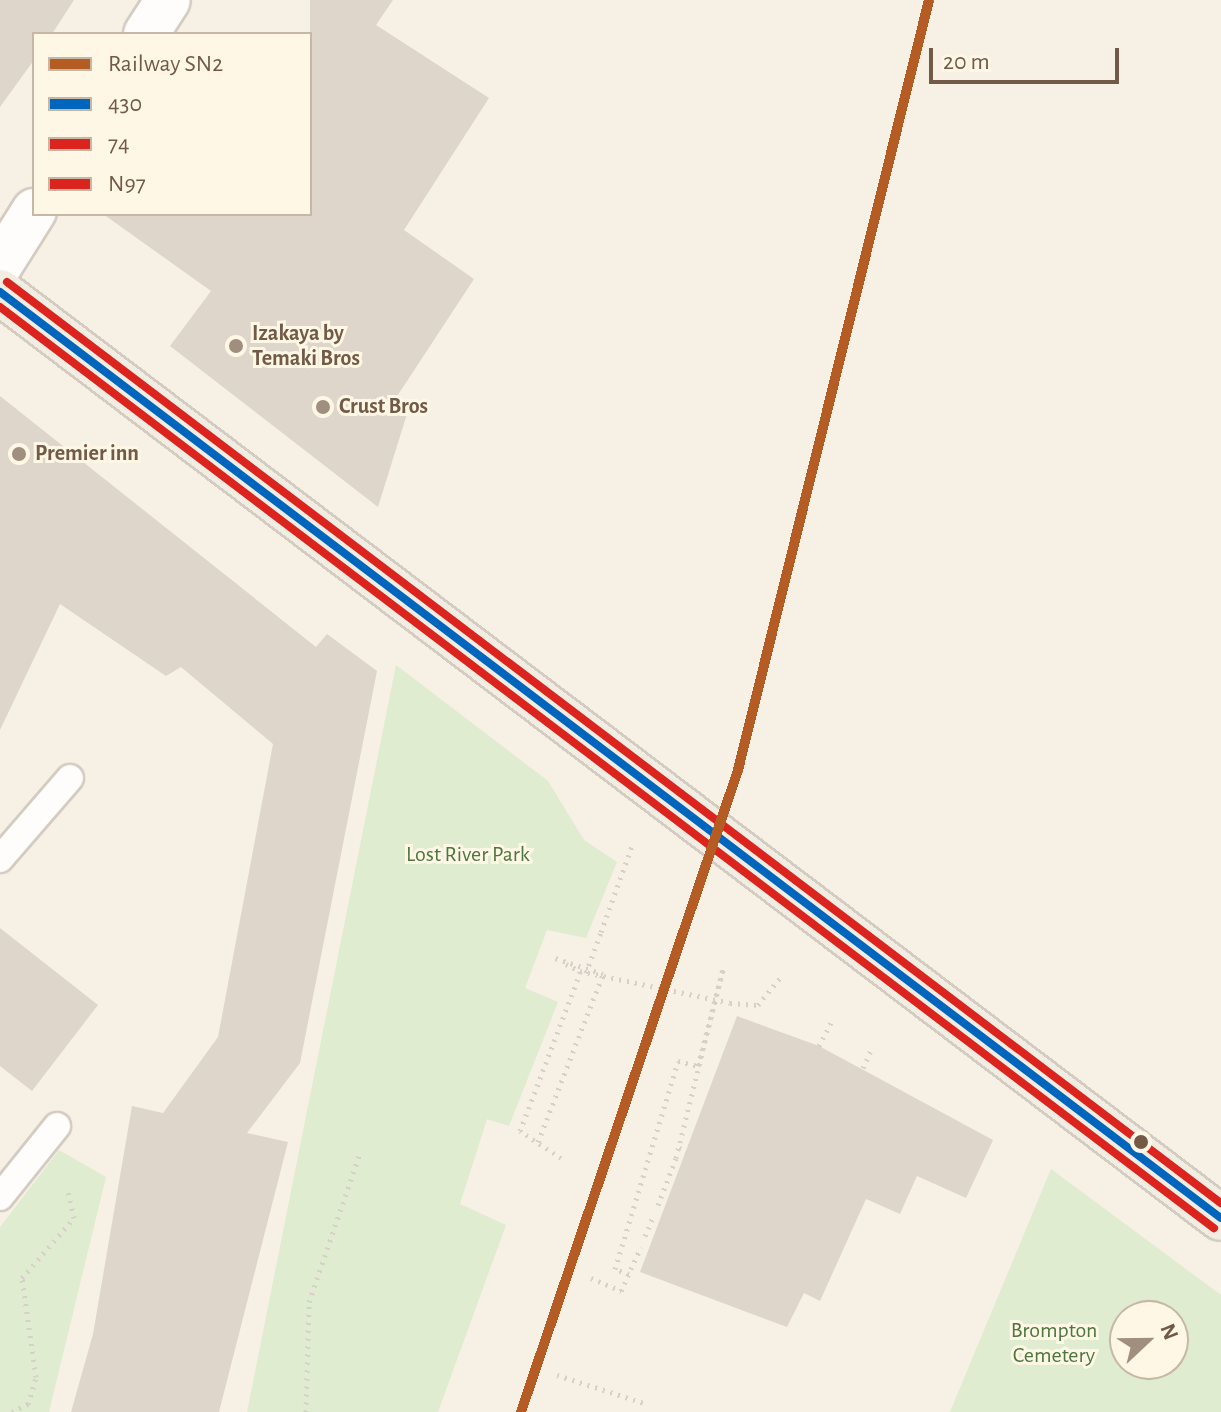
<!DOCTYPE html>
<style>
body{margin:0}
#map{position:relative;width:1221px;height:1412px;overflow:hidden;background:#f6f0e5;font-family:"Alegreya Sans",sans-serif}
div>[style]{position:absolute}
.green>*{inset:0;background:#dfecd0}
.building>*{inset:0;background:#dfd6cb}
.path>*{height:5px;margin-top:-2.5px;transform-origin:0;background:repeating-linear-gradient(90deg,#d7d0c9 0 2px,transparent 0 8px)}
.roads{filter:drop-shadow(2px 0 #d4cbc1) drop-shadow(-2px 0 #d4cbc1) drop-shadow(0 2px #d4cbc1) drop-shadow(0 -2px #d4cbc1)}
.lane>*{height:26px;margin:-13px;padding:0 13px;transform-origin:13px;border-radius:13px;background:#fefdfb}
.street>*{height:44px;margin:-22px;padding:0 22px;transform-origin:22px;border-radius:22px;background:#fefdfb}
.primary>*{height:44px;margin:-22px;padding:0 22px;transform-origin:22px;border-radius:22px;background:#f2ede2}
.path-bridge>*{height:5px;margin-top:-2.5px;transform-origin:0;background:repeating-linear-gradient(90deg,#d7d0c9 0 2px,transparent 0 8px)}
.bus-1>*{height:8px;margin:-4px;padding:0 4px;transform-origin:4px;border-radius:4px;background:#0065bd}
.bus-2>*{height:8px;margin:-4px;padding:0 4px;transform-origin:4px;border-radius:4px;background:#dc241f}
.bus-3>*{height:8px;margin:-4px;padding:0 4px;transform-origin:4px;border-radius:4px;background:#dc241f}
.rail-1>*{height:10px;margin:-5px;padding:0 5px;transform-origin:5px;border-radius:5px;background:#b55b24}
.dots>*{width:22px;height:22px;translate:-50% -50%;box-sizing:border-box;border:4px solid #fff7e5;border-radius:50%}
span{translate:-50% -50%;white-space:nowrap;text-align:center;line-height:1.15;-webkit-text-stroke:6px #fff7e5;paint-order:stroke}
.poi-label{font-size:22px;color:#725a47;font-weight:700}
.left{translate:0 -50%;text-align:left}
.park-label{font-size:22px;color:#4c783f}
.legend{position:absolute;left:32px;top:32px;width:280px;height:184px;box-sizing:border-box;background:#fff7e5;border:2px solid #c7b8a6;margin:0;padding:10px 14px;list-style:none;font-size:24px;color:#725a47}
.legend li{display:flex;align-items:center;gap:16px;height:40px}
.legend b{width:40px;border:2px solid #c7b8a6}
.north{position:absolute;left:1109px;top:1300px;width:80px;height:80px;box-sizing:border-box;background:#fff7e5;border:2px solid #c7b8a6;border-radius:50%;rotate:68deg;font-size:22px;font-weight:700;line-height:32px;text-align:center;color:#725a47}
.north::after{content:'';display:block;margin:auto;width:28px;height:36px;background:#a08e7e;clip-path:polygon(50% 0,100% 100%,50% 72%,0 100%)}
.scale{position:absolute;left:929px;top:48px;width:190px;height:36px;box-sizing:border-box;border:4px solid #725a47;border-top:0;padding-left:10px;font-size:24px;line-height:28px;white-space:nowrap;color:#725a47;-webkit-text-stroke:6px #fff7e5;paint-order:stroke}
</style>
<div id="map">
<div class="green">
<i style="clip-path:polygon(396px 665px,548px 781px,584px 840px,617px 862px,586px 938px,547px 930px,525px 988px,558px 1002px,509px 1126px,487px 1119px,460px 1204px,506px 1225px,438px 1412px,247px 1412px)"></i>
<i style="clip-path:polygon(59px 1150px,106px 1177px,49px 1412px,0 1412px,0 1227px)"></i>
<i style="clip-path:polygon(evenodd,1051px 1169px,1221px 1295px,1221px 1412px,950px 1412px,1051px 1169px,1173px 1316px,1173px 1364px,1125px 1364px,1125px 1316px,1173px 1316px)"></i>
</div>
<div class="building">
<i style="clip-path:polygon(0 0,74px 0,52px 34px,34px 34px,34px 60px,0 107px)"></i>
<i style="clip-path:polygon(310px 0,393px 0,376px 25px,489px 98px,404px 230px,474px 279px,392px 404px,407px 414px,378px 507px,170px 346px,211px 291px,103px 214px,310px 214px)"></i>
<i style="clip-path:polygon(0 396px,316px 647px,327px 634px,377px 671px,300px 1063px,247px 1133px,288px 1142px,219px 1412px,71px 1412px,93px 1334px,132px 1106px,163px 1113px,218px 1037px,273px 744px,181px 667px,166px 676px,60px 604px,0 730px)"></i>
<i style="clip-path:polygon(0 928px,98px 1005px,32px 1091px,0 1066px)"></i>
<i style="clip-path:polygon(737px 1016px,819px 1046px,993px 1140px,966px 1198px,917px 1176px,900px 1214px,866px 1199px,820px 1301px,804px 1293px,787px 1327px,640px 1272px)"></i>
</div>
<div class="path">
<i style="left:601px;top:932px;width:95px;rotate:-70.2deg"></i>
<i style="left:566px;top:964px;width:16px;rotate:27deg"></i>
<i style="left:730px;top:1003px;width:28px;rotate:4deg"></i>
<i style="left:758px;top:1005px;width:38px;rotate:-51deg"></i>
<i style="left:819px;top:1046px;width:30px;rotate:-63deg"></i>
<i style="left:863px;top:1068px;width:22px;rotate:-66deg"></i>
<i style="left:538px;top:1142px;width:180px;rotate:-68.8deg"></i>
<i style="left:603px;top:974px;width:51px;rotate:-161.6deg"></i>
<i style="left:679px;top:1148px;width:9px;rotate:27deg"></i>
<i style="left:561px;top:1158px;width:49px;rotate:-146.6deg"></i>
<i style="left:520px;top:1131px;width:160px;rotate:-69.2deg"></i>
<i style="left:658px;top:1205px;width:50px;rotate:-69deg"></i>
<i style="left:645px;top:1236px;width:23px;rotate:-67deg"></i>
<i style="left:629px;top:1274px;width:15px;rotate:-160deg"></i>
<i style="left:615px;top:1269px;width:217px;rotate:-73.1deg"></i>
<i style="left:678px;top:1061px;width:21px;rotate:14deg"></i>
<i style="left:698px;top:1066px;width:100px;rotate:-75.5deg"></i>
<i style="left:591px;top:1278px;width:33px;rotate:23deg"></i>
<i style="left:621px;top:1291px;width:48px;rotate:-65.6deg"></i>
<i style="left:557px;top:1375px;width:91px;rotate:17.8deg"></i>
<i style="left:12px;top:1412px;width:18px;rotate:-27deg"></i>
<i style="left:28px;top:1404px;width:28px;rotate:-73deg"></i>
<i style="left:36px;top:1377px;width:100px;rotate:-98deg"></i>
<i style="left:22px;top:1278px;width:79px;rotate:-49.1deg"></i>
<i style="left:74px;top:1218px;width:31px;rotate:-103deg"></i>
<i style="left:306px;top:1412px;width:110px;rotate:-88.4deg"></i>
<i style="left:309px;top:1302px;width:157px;rotate:-71.1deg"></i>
</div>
<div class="roads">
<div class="lane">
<i style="left:0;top:859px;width:107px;rotate:-49.2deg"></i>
<i style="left:0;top:1197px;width:91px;rotate:-51.2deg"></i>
</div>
<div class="street">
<i style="left:146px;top:34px;width:40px;rotate:-57.1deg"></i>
<i style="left:0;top:265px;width:64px;rotate:-57.8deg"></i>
</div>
<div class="primary">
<i style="left:0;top:292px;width:1532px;rotate:37.18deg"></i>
</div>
</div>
<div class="path-bridge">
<i style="left:586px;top:973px;width:44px;rotate:-69.9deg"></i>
<i style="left:577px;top:981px;width:10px;rotate:-73deg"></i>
<i style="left:580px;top:971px;width:153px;rotate:12deg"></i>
<i style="left:676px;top:1158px;width:195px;rotate:-76deg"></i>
</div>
<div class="bus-1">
<i style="left:0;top:292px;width:1532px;rotate:37.18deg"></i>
</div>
<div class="bus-2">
<i style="left:0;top:307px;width:1524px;rotate:37.19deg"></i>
</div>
<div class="bus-3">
<i style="left:7px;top:282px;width:1524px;rotate:37.19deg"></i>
</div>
<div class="rail-1">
<i style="left:521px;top:1412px;width:678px;rotate:-71.32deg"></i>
<i style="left:738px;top:770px;width:793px;rotate:-76.07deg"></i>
</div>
<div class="dots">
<i style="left:236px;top:346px;background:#a08e7e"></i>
<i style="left:323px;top:407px;background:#a08e7e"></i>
<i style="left:19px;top:454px;background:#a08e7e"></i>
<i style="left:1141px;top:1142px;background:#725a47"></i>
</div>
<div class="poi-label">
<span class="left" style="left:252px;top:346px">Izakaya by<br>Temaki Bros</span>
<span class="left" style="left:339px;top:407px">Crust Bros</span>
<span class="left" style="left:35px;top:454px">Premier inn</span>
</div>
<div class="park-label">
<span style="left:468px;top:855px">Lost River Park</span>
<span style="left:1054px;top:1343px">Brompton<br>Cemetery</span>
</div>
<ul class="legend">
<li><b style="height:10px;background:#b55b24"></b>Railway SN2</li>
<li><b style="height:10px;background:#0065bd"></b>430</li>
<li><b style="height:10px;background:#dc241f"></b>74</li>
<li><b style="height:10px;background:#dc241f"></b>N97</li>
</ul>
<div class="north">N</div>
<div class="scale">20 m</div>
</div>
